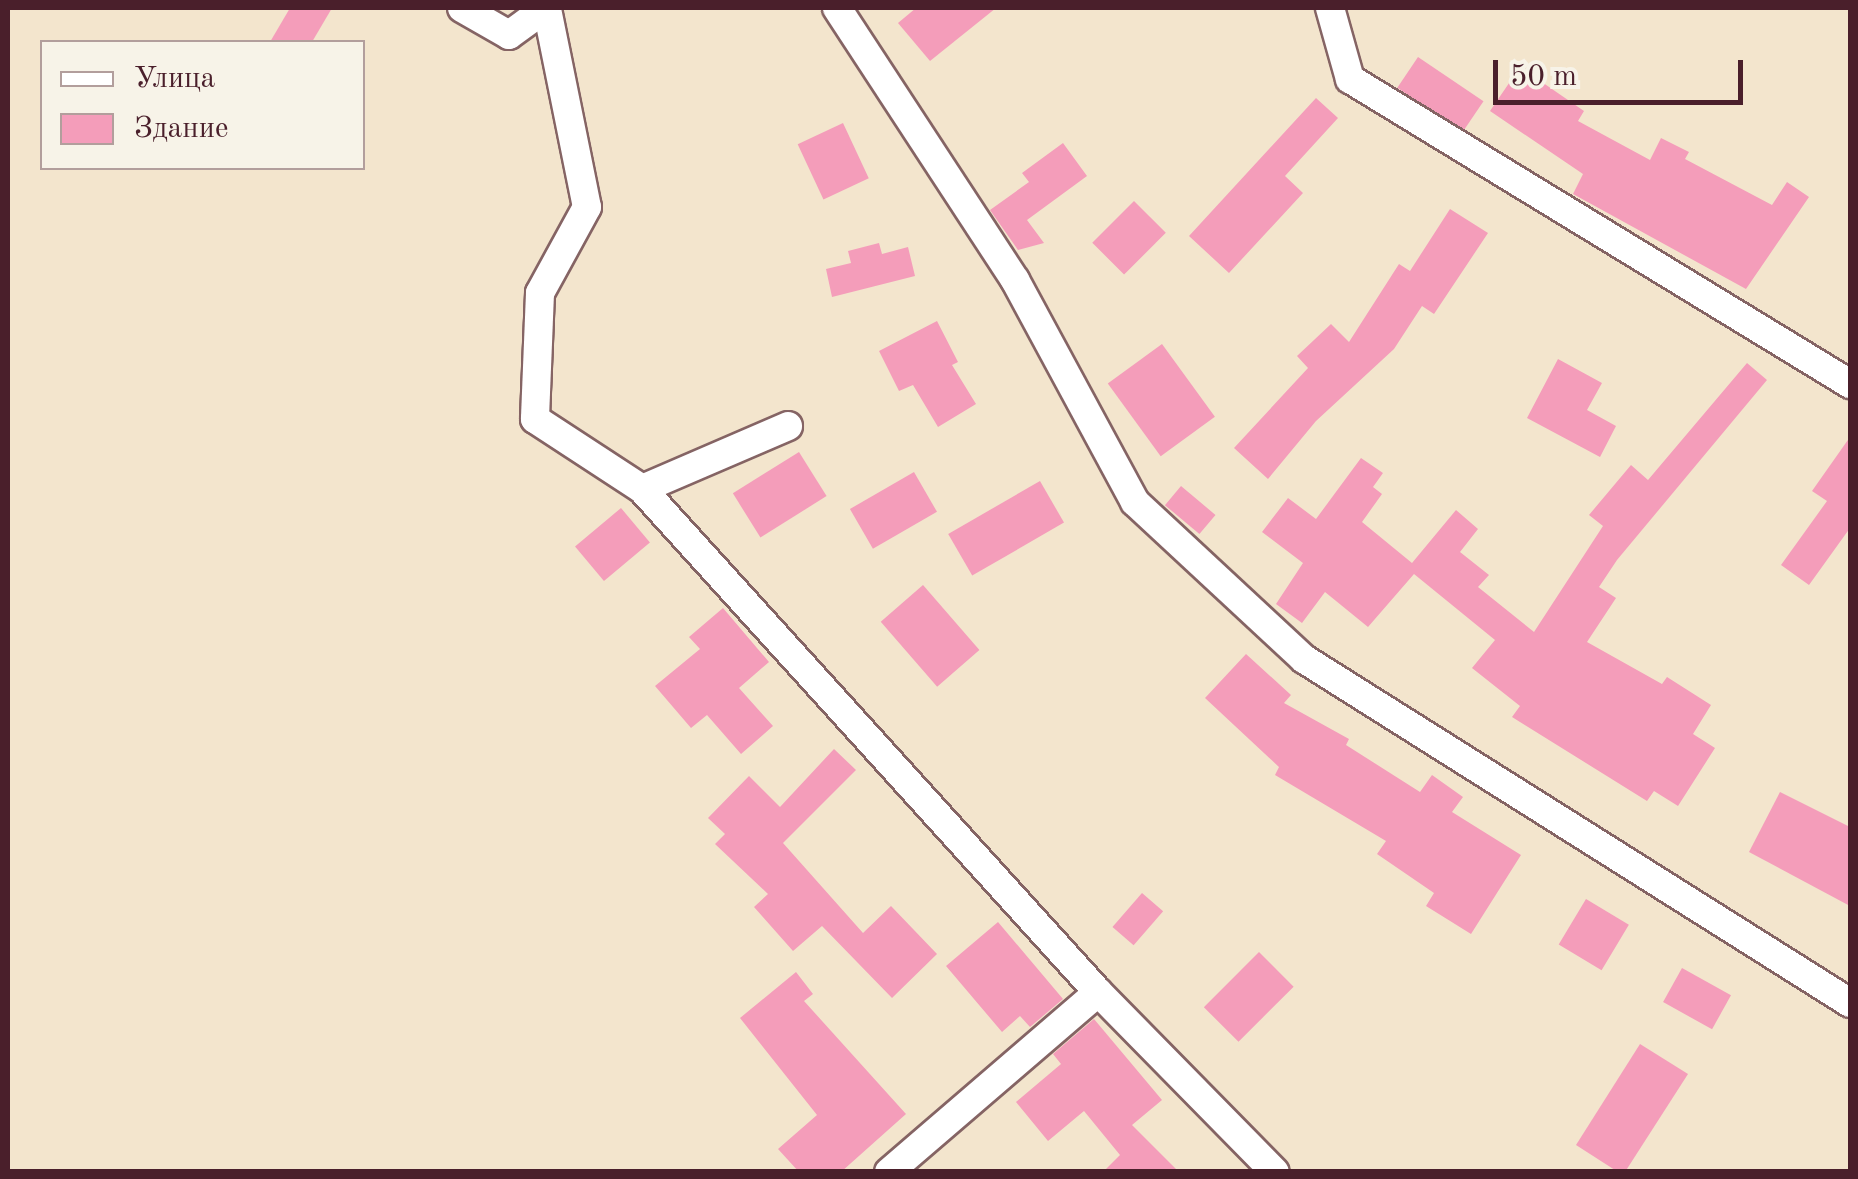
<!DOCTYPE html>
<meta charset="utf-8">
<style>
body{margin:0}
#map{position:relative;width:1858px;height:1179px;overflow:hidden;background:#f3e5cd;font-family:"Old Standard TT",serif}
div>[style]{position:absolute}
.building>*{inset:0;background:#f49dba;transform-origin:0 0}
.roads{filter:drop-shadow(2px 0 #856464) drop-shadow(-2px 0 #856464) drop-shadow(0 2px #856464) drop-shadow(0 -2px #856464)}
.minor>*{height:28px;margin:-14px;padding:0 14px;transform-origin:14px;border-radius:14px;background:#fff}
span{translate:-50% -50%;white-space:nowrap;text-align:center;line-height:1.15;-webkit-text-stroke:10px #f7f3e8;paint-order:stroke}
.frame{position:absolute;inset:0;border:10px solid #4a1f2b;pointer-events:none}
.legend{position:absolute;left:40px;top:40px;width:325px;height:130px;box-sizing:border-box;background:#f7f3e8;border:2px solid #b29e9c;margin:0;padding:12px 18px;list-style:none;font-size:30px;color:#4a1f2b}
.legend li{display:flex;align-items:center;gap:20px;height:50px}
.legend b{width:50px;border:2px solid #b29e9c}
.scale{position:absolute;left:1493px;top:60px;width:250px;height:45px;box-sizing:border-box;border:5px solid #4a1f2b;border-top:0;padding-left:12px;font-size:30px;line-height:35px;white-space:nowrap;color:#4a1f2b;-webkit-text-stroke:8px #f7f3e8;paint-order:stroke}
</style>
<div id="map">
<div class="building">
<i style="clip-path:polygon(290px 8px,332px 8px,312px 42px,270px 42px)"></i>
<i style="clip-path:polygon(916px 8px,996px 8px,930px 61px,898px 23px)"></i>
<i style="left:1418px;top:57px;width:79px;height:37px;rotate:34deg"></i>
<i style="clip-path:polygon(1520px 67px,1584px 111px,1578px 121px,1650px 160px,1661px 138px,1689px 152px,1685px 159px,1772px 205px,1787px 182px,1809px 197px,1746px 289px,1573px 194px,1583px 174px,1490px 111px)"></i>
<i style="clip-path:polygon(1316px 98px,1338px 118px,1285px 176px,1303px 193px,1229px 273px,1189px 236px)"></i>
<i style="left:843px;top:123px;width:61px;height:50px;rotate:65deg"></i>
<i style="clip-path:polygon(1063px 143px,1087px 176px,1027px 220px,1044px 243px,1018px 250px,990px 210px,1029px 182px,1022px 173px)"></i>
<i style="left:1134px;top:201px;width:45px;height:59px;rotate:45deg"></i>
<i style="clip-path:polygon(1450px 209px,1488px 233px,1434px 314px,1422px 306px,1394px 349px,1316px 421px,1268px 479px,1234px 448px,1308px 368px,1297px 356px,1331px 324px,1349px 342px,1399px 264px,1410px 271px)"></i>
<i style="clip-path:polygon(879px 243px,882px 254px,908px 247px,915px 276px,832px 297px,826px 269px,851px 263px,848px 251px)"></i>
<i style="clip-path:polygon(937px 321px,958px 362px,952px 365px,976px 404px,938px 427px,913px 385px,899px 391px,879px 351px)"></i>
<i style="left:1162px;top:344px;width:90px;height:67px;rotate:54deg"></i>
<i style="clip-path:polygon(1558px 359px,1602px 383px,1587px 410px,1616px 426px,1600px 457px,1527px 418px)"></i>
<i style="clip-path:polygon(1747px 363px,1767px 380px,1617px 560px,1599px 587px,1616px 598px,1587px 642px,1662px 684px,1667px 677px,1711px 705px,1693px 734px,1715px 748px,1678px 806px,1654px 791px,1647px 801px,1512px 717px,1520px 706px,1472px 668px,1495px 640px,1414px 574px,1368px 627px,1325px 592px,1302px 623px,1276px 604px,1303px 563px,1262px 532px,1288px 498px,1316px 519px,1361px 458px,1383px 473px,1373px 487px,1382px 494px,1362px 522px,1412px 563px,1456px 510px,1478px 529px,1460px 552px,1489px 575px,1478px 587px,1534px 632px,1603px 526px,1589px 515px,1631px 465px,1648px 480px)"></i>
<i style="clip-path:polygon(1850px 437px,1850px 528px,1809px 585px,1781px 565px,1827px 501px,1812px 491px)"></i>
<i style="left:799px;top:452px;width:52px;height:78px;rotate:58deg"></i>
<i style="left:914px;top:472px;width:46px;height:74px;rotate:60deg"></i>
<i style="left:1040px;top:481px;width:48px;height:106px;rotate:60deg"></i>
<i style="left:1181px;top:486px;width:45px;height:25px;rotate:40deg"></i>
<i style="left:621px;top:508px;width:45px;height:60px;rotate:50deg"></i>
<i style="left:923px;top:585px;width:86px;height:56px;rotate:49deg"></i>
<i style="clip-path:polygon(723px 608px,769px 662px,739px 688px,773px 726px,741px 754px,707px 715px,691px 728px,655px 686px,700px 649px,689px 637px)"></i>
<i style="clip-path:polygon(1246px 654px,1291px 695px,1284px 703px,1349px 739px,1346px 745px,1420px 792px,1432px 775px,1463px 797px,1452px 812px,1521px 855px,1471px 934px,1426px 906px,1434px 893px,1377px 854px,1386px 841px,1275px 775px,1279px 767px,1205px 698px)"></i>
<i style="clip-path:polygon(834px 749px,856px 770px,783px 843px,863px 933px,891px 906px,937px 954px,892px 998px,822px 926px,793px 951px,754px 907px,768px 894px,715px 844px,725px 834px,708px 818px,749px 776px,780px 807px)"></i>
<i style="clip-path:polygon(1780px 792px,1850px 827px,1850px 906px,1749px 852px)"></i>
<i style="left:1142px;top:893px;width:28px;height:45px;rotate:41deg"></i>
<i style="left:1586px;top:899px;width:50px;height:53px;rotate:31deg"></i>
<i style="clip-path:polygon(998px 922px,1063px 999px,1030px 1027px,1020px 1016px,1002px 1032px,946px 966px)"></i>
<i style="left:1259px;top:952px;width:49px;height:78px;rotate:45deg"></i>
<i style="left:1682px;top:968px;width:56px;height:39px;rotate:29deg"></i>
<i style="clip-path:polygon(796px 972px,813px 994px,804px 1001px,906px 1114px,841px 1172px,799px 1172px,778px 1149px,817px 1115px,740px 1018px)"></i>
<i style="clip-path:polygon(1094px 1019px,1162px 1100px,1132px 1125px,1179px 1172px,1103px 1172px,1120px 1155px,1084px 1111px,1048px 1141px,1016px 1102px,1061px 1064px,1053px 1054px)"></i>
<i style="clip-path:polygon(1640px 1044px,1688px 1074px,1625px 1172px,1618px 1172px,1576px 1145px)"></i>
</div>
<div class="roads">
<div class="minor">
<i style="left:462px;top:8px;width:54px;rotate:29.9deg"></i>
<i style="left:509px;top:35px;width:46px;rotate:-36.1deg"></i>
<i style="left:837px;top:8px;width:325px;rotate:56.8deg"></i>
<i style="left:1015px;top:280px;width:252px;rotate:61.6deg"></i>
<i style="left:1135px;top:502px;width:231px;rotate:42.9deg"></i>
<i style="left:1304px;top:659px;width:645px;rotate:32.21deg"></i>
<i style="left:1330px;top:8px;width:74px;rotate:74.3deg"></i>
<i style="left:1350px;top:79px;width:586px;rotate:31.38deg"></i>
<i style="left:547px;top:9px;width:202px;rotate:78.6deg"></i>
<i style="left:587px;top:207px;width:98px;rotate:118.7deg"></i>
<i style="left:540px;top:293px;width:126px;rotate:92.3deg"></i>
<i style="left:535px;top:419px;width:128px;rotate:33.2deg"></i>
<i style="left:642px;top:489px;width:159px;rotate:-23.3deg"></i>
<i style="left:642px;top:489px;width:679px;rotate:47.81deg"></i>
<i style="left:889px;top:1172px;width:276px;rotate:-40.7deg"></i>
<i style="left:1098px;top:992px;width:252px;rotate:45.5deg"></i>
</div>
</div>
<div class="frame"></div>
<ul class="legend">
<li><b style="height:12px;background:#fff"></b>Улица</li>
<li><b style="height:28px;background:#f49dba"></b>Здание</li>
</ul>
<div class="scale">50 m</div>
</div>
